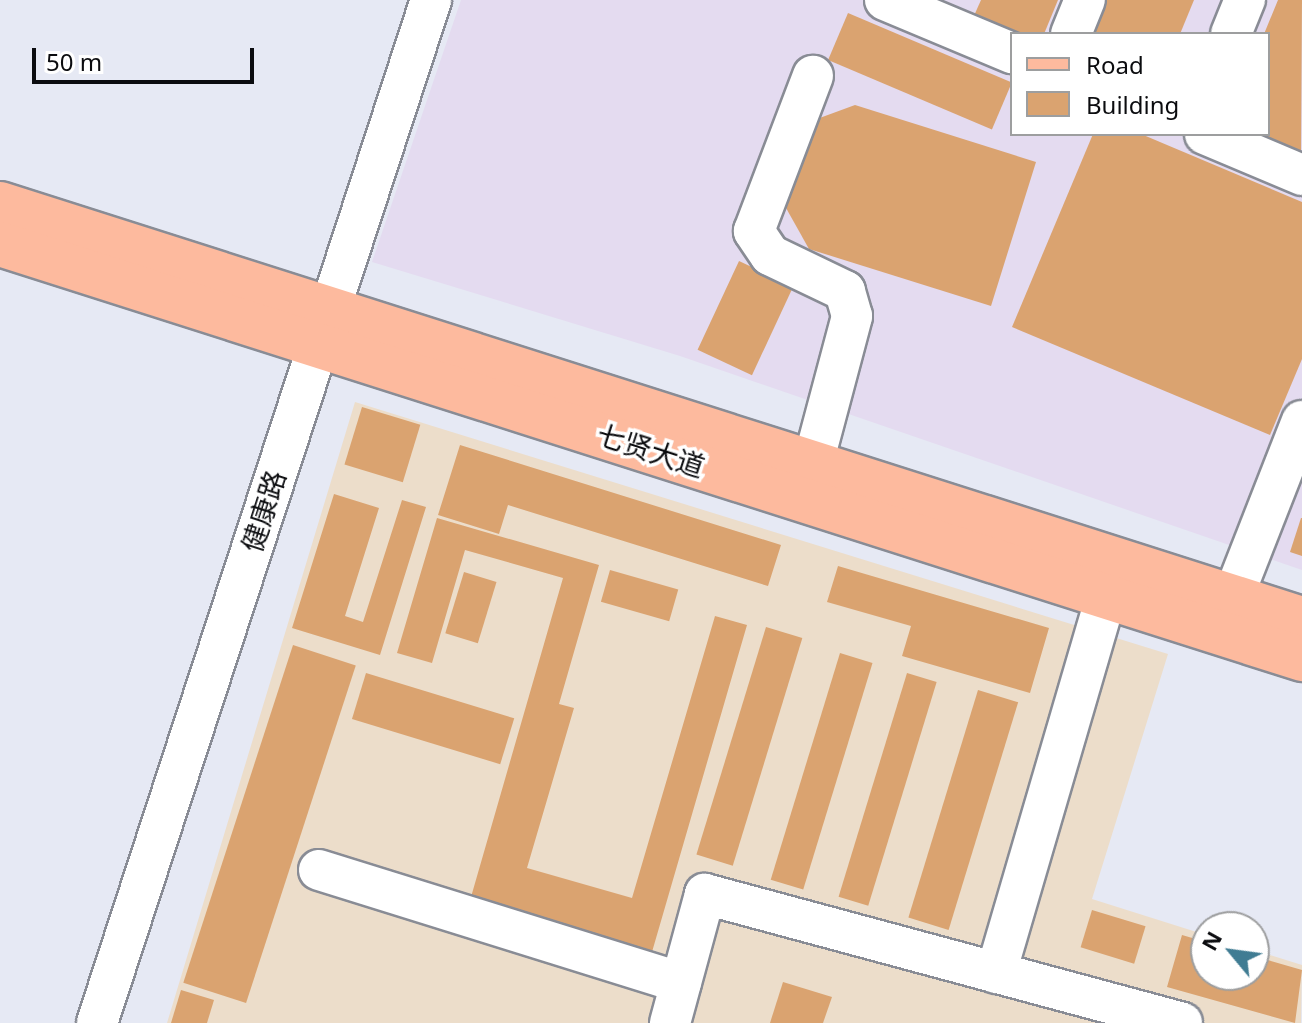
<!DOCTYPE html>
<meta charset="utf-8">
<style>
body{margin:0}
#map{position:relative;width:1302px;height:1023px;overflow:hidden;background:#e6e9f4;font-family:"Noto Sans","Noto Sans SC",sans-serif}
div>[style]{position:absolute}
.commercial>*{inset:0;background:#e4dbf0}
.industrial>*{inset:0;background:#ecddca}
.building>*{inset:0;background:#daa370;transform-origin:0 0}
.roads{filter:drop-shadow(2px 0 #898c95) drop-shadow(-2px 0 #898c95) drop-shadow(0 2px #898c95) drop-shadow(0 -2px #898c95)}
.minor>*{height:40px;margin:-20px;padding:0 20px;transform-origin:20px;border-radius:20px;background:#fff}
.major>*{height:44px;margin:-22px;padding:0 22px;transform-origin:22px;border-radius:22px;background:#fdba9e}
span{translate:-50% -50%;white-space:nowrap;text-align:center;line-height:1.15;-webkit-text-stroke:7px #fff;paint-order:stroke}
.street-label{font-size:28px;color:#0b0c0f}
.legend{position:absolute;left:1010px;top:32px;width:260px;height:104px;box-sizing:border-box;background:#fff;border:2px solid #9d9e9f;margin:0;padding:10px 14px;list-style:none;font-size:24px;color:#0b0c0f}
.legend li{display:flex;align-items:center;gap:16px;height:40px}
.legend b{width:40px;border:2px solid #9d9e9f}
.north{position:absolute;left:1190px;top:911px;width:80px;height:80px;box-sizing:border-box;background:#fff;border:2px solid #9d9e9f;border-radius:50%;rotate:299deg;font-size:22px;font-weight:700;line-height:32px;text-align:center;color:#0b0c0f}
.north::after{content:'';display:block;margin:auto;width:28px;height:36px;background:#407c93;clip-path:polygon(50% 0,100% 100%,50% 72%,0 100%)}
.scale{position:absolute;left:32px;top:48px;width:222px;height:36px;box-sizing:border-box;border:4px solid #0b0c0f;border-top:0;padding-left:10px;font-size:24px;line-height:28px;white-space:nowrap;color:#0b0c0f;-webkit-text-stroke:6px #fff;paint-order:stroke}
</style>
<div id="map">
<div class="commercial">
<i style="clip-path:polygon(evenodd,461px 0,1302px 0,1302px 570px,680px 356px,372px 262px,461px 0,1012px 34px,1268px 34px,1268px 134px,1012px 134px,1012px 34px)"></i>
</div>
<div class="industrial">
<i style="clip-path:polygon(355px 402px,1168px 654px,1092px 899px,1206px 935px,1206px 975px,1254px 975px,1254px 950px,1302px 965px,1301px 1023px,167px 1023px)"></i>
</div>
<div class="building">
<i style="clip-path:polygon(981px 0,1058px 0,1044px 34px,1013px 34px,973px 18px)"></i>
<i style="clip-path:polygon(1106px 0,1194px 0,1180px 34px,1092px 34px)"></i>
<i style="clip-path:polygon(1278px 0,1302px 0,1301px 154px,1253px 134px,1268px 134px,1268px 34px,1264px 34px)"></i>
<i style="left:848px;top:13px;width:178px;height:51px;rotate:23deg"></i>
<i style="clip-path:polygon(855px 105px,1036px 162px,991px 306px,809px 249px,781px 199px,806px 123px)"></i>
<i style="clip-path:polygon(1093px 134px,1141px 134px,1302px 202px,1302px 359px,1270px 435px,1012px 327px)"></i>
<i style="left:739px;top:261px;width:60px;height:98px;rotate:25deg"></i>
<i style="left:362px;top:407px;width:61px;height:60px;rotate:17deg"></i>
<i style="clip-path:polygon(460px 445px,781px 545px,768px 586px,508px 505px,499px 534px,438px 515px)"></i>
<i style="clip-path:polygon(334px 494px,379px 508px,345px 616px,363px 622px,402px 500px,426px 507px,380px 655px,292px 628px)"></i>
<i style="clip-path:polygon(437px 518px,599px 565px,559px 704px,574px 708px,527px 868px,632px 898px,715px 616px,747px 625px,652px 952px,471px 897px,563px 578px,465px 550px,432px 663px,397px 653px)"></i>
<i style="clip-path:polygon(1301px 518px,1302px 518px,1302px 556px,1290px 552px)"></i>
<i style="clip-path:polygon(838px 566px,1049px 628px,1030px 693px,902px 656px,911px 626px,827px 602px)"></i>
<i style="left:610px;top:570px;width:71px;height:33px;rotate:16deg"></i>
<i style="left:464px;top:572px;width:34px;height:64px;rotate:17deg"></i>
<i style="left:766px;top:627px;width:38px;height:238px;rotate:17deg"></i>
<i style="left:293px;top:645px;width:66px;height:355px;rotate:18deg"></i>
<i style="left:840px;top:653px;width:34px;height:237px;rotate:17deg"></i>
<i style="left:366px;top:673px;width:155px;height:48px;rotate:17deg"></i>
<i style="left:907px;top:673px;width:31px;height:234px;rotate:17deg"></i>
<i style="left:978px;top:690px;width:42px;height:238px;rotate:17deg"></i>
<i style="left:1092px;top:910px;width:56px;height:39px;rotate:17deg"></i>
<i style="clip-path:polygon(1182px 935px,1206px 942px,1206px 975px,1254px 975px,1254px 956px,1302px 970px,1295px 1023px,1167px 987px)"></i>
<i style="clip-path:polygon(783px 982px,832px 997px,823px 1023px,770px 1023px)"></i>
<i style="clip-path:polygon(181px 990px,214px 1000px,207px 1023px,171px 1023px)"></i>
</div>
<div class="roads">
<div class="minor">
<i style="left:885px;top:0;width:138px;rotate:22.7deg"></i>
<i style="left:1071px;top:34px;width:37px;rotate:-68deg"></i>
<i style="left:1231px;top:34px;width:37px;rotate:-68deg"></i>
<i style="left:1205px;top:134px;width:105px;rotate:22.9deg"></i>
<i style="left:813px;top:463px;width:152px;rotate:-75.1deg"></i>
<i style="left:852px;top:316px;width:26px;rotate:-106deg"></i>
<i style="left:845px;top:291px;width:83px;rotate:-154.4deg"></i>
<i style="left:770px;top:255px;width:29px;rotate:-124deg"></i>
<i style="left:754px;top:231px;width:166px;rotate:-69.2deg"></i>
<i style="left:1233px;top:597px;width:189px;rotate:-68.6deg"></i>
<i style="left:319px;top:870px;width:379px;rotate:17.3deg"></i>
<i style="left:996px;top:973px;width:393px;rotate:-73.7deg"></i>
<i style="left:97px;top:1023px;width:1076px;rotate:-71.92deg"></i>
<i style="left:670px;top:1023px;width:134px;rotate:-74.8deg"></i>
<i style="left:705px;top:894px;width:494px;rotate:15.1deg"></i>
</div>
<div class="major">
<i style="left:0;top:204px;width:1367px;rotate:17.68deg"></i>
<i style="left:0;top:244px;width:1367px;rotate:17.68deg"></i>
</div>
</div>
<div class="street-label">
<span style="left:651px;top:450px;rotate:18deg">七贤大道</span>
<span style="left:263px;top:511px;rotate:-72deg">健康路</span>
</div>
<ul class="legend">
<li><b style="height:10px;background:#fdba9e"></b>Road</li>
<li><b style="height:22px;background:#daa370"></b>Building</li>
</ul>
<div class="north">N</div>
<div class="scale">50 m</div>
</div>
